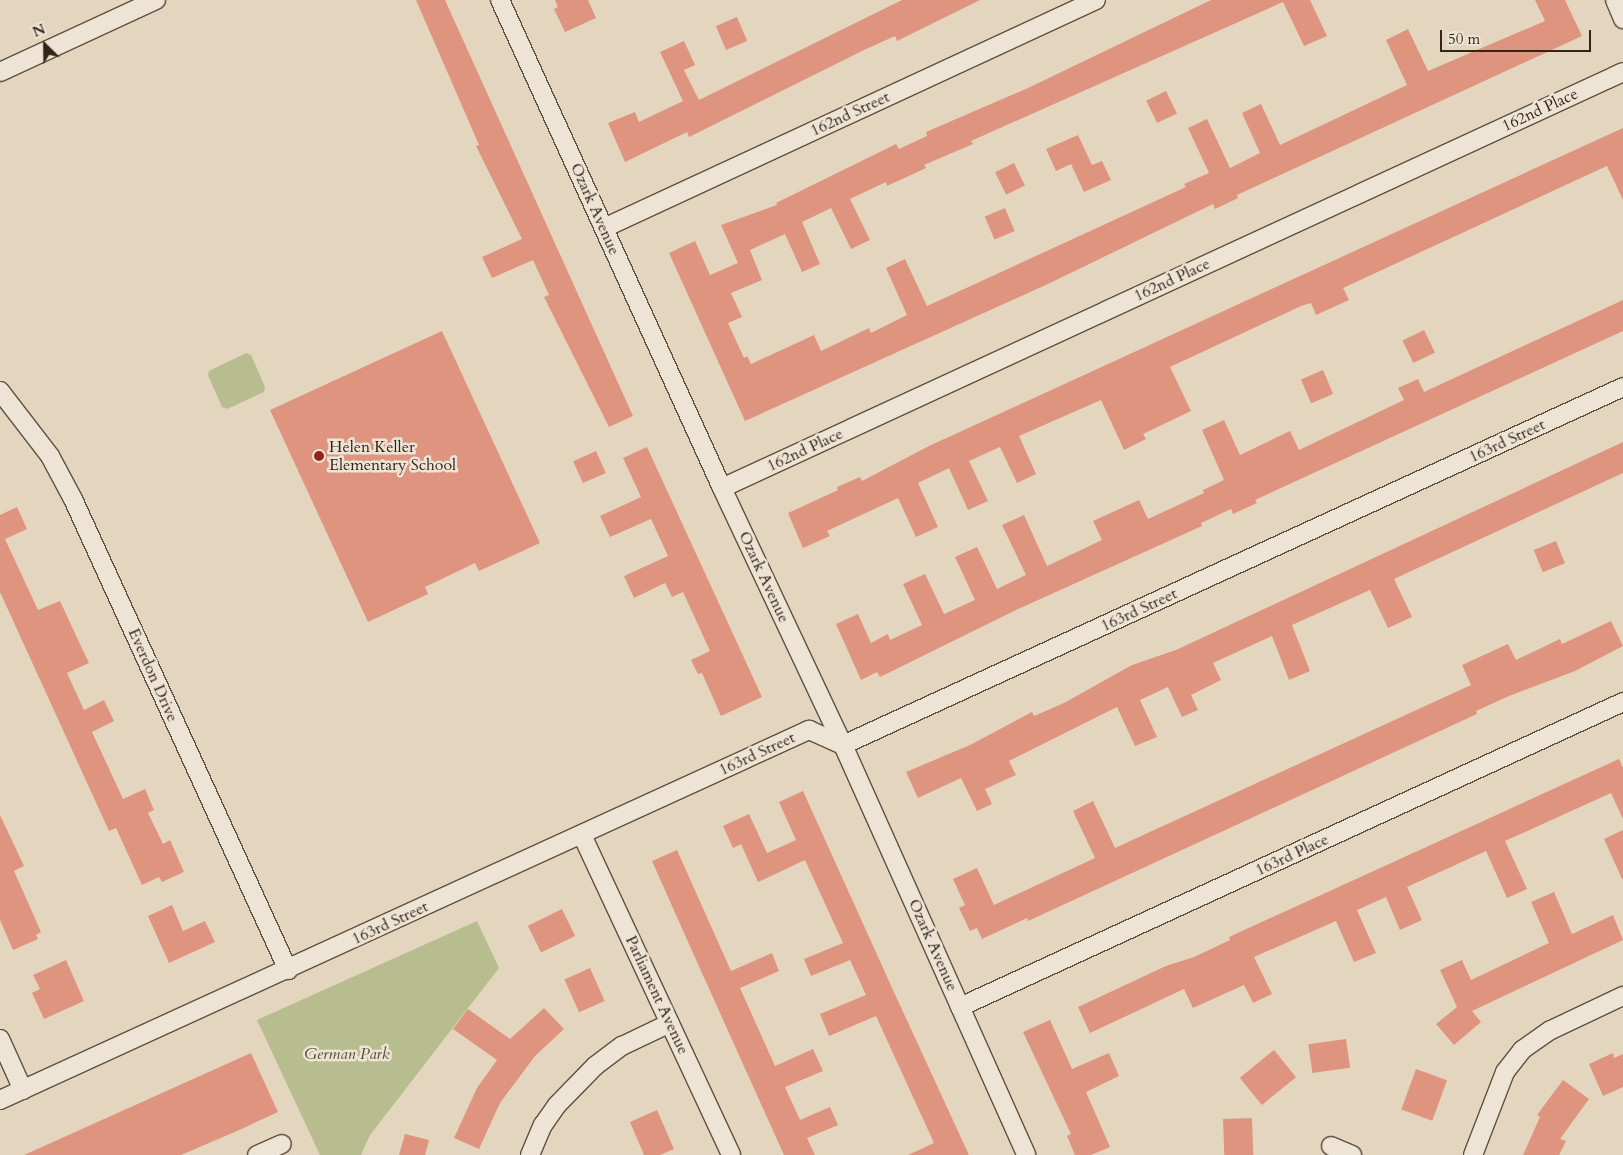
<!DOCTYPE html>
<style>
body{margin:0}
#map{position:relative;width:1623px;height:1155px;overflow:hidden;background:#e4d6be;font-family:Cardo,serif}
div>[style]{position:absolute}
.green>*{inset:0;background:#b7bd8f}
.building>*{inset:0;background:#df9480;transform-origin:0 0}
.roads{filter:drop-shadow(1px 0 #5f5040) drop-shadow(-1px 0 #5f5040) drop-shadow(0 1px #5f5040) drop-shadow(0 -1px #5f5040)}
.street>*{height:18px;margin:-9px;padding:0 9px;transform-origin:9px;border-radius:9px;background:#ede4d5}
.dots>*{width:14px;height:14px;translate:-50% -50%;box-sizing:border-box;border:2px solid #ede4d5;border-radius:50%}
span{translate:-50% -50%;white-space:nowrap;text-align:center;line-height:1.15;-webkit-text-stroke:5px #ede4d5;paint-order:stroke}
.street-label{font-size:16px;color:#332416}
.poi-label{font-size:16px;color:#332416}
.left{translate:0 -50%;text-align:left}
.park-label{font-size:16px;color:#544a34;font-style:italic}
.north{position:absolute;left:20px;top:20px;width:50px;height:50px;-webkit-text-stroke:4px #ede4d5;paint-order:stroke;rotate:337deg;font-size:14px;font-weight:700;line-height:20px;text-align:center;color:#332416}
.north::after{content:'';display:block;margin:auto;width:18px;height:22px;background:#332416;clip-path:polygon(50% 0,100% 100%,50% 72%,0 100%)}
.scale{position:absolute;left:1440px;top:30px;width:151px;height:22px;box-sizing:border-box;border:2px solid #332416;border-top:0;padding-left:6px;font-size:15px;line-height:18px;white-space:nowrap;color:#332416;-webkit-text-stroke:4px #ede4d5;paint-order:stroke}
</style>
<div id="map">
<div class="green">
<i style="clip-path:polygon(246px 353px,251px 355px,265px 387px,264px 392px,227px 409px,222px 407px,208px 375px,209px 371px)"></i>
<i style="clip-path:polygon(477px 921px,499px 968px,370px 1135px,361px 1155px,320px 1155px,257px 1020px)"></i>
</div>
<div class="building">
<i style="clip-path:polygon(416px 0,445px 0,633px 416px,609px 427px,544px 297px,549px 295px,533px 260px,492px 278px,482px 257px,522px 239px,476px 146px,479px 145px)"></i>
<i style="clip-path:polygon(555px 0,588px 0,596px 18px,565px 32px,554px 9px,558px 7px)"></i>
<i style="clip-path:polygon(902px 0,980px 0,897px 41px,895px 36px,864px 50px,689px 137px,687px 132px,625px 162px,608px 123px,635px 112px,639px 122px,683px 101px,660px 52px,684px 41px,695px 65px,684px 70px,699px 100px)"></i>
<i style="clip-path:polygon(1211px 0,1310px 0,1327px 36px,1304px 46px,1283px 2px,971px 141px,973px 144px,924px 165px,926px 168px,887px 186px,886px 182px,850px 199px,870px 240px,851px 249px,831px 208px,802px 222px,820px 264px,802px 272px,785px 234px,750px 250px,762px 280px,731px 293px,742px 317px,728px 323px,744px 358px,747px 356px,751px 364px,814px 335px,821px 351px,869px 328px,871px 333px,907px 315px,886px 268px,905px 259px,927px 306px,1186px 187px,1184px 184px,1209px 173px,1188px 128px,1207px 119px,1230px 168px,1260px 153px,1242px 113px,1261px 104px,1280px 145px,1407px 85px,1386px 40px,1408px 29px,1428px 71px,1545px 21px,1535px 0,1565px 0,1582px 36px,1237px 195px,1238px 198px,1215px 209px,1213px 204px,1050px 283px,745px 421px,669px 253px,695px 241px,710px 275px,738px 263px,721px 225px,777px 205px,776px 203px,896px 144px,899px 149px,927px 136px,926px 132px,1028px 88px)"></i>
<i style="left:737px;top:17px;width:26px;height:23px;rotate:67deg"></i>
<i style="left:1166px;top:91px;width:25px;height:22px;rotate:64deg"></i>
<i style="clip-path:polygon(1623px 128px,1623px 200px,1607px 166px,1343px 288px,1349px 300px,1316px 315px,1311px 303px,1301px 306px,1170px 367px,1191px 411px,1143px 434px,1146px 439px,1124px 450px,1101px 400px,1019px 436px,1036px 474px,1017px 483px,1000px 447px,969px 461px,988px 501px,968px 510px,949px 468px,918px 483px,938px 527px,916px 537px,898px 498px,827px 531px,830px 536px,803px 548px,788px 513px,838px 490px,837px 487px,860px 477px,862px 481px,929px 446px)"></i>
<i style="clip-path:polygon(1078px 135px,1092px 165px,1102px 161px,1111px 180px,1084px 192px,1071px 164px,1056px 171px,1046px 149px)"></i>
<i style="left:1014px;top:163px;width:25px;height:21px;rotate:64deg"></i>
<i style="left:1005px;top:208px;width:25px;height:22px;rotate:67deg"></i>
<i style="clip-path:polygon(1623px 300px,1623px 331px,1255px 500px,1257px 503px,1233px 514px,1231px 509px,1201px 523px,1202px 526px,1016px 610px,880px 677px,877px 672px,861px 680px,836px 624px,858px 614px,871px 643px,888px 634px,890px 640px,922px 625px,903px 584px,925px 574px,944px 614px,975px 600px,955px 557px,977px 547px,997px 589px,1026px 575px,1002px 525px,1024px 515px,1047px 566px,1102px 540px,1093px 521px,1139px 500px,1148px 519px,1204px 493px,1203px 490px,1224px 480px,1202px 430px,1224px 420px,1240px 455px,1290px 431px,1299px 450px,1404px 400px,1398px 388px,1418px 379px,1424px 392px)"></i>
<i style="left:1424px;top:330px;width:25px;height:24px;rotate:64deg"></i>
<i style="clip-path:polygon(442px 331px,540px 543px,479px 571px,475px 563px,425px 587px,428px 594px,368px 622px,270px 410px)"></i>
<i style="left:1323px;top:370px;width:26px;height:24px;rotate:67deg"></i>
<i style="clip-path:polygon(1623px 442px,1623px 473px,1394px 579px,1412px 617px,1388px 628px,1370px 590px,1292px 625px,1310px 671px,1289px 680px,1272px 636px,1213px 663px,1221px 680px,1191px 695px,1198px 710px,1182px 717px,1168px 687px,1140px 700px,1157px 737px,1135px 746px,1117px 707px,1009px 761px,1016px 775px,985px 789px,992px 804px,977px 811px,961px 778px,918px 798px,906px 772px,970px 745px,1032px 712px,1034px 716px,1064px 703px,1132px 665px,1176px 650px)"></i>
<i style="clip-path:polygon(647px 447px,762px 697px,721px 716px,702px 673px,698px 674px,691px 660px,710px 651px,683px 592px,672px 597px,665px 583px,634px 598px,624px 576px,668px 556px,651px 519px,610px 537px,600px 516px,641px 497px,623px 458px)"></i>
<i style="left:596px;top:451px;width:24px;height:25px;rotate:66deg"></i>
<i style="clip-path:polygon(17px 507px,27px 529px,5px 539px,38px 610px,60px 601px,79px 642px,89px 663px,67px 673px,84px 710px,104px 700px,114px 721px,92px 732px,123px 799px,145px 789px,154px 810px,148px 813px,163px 844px,170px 840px,184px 872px,162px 882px,159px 877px,142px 885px,116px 828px,109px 831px,0 592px,0 515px)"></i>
<i style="left:1556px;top:541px;width:24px;height:24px;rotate:68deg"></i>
<i style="clip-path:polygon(1611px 621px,1623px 646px,1575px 671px,1509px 696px,1476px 711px,1477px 714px,1028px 921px,1027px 918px,982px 939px,977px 928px,970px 931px,959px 908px,965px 905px,953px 879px,977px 868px,994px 905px,1095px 858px,1073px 811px,1093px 801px,1115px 848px,1471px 685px,1462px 665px,1508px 644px,1516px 660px,1560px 639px,1562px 644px)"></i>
<i style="clip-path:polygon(1619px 759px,1623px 768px,1623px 819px,1611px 793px,1505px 841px,1527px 889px,1507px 898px,1486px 851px,1407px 887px,1422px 920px,1400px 930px,1386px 897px,1357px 910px,1376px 953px,1354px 962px,1336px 921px,1254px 957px,1272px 994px,1253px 1003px,1244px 985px,1193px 1008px,1184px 989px,1090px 1033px,1078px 1007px,1166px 966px,1194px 957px,1230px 940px,1229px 937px)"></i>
<i style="clip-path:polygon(803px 791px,893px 990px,969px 1155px,908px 1155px,934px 1143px,876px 1016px,829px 1036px,820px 1014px,866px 995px,850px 960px,811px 976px,804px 959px,843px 943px,805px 860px,758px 882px,741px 844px,733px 848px,723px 826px,749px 814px,767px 853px,796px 840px,779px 802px)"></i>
<i style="clip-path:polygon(0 815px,24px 866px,14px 871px,41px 932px,36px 935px,38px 939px,13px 950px,0 920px)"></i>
<i style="clip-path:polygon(1623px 830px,1623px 881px,1604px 839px)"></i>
<i style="clip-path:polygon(677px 850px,731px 971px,772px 953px,779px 971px,740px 988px,775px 1066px,813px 1049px,823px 1071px,785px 1087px,800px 1120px,830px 1107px,838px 1125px,807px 1138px,815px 1155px,784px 1155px,697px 962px,652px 861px)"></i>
<i style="clip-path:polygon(1554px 892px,1572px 934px,1613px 915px,1623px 940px,1472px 1011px,1481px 1022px,1454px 1045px,1436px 1024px,1457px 1007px,1440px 970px,1462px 960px,1471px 980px,1549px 943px,1531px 902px)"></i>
<i style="clip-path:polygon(172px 905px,183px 931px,205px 921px,215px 942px,169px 963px,148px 916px)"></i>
<i style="left:562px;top:909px;width:30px;height:38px;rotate:64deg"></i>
<i style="clip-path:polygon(66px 960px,84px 1001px,44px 1019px,32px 993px,40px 989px,33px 975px)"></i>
<i style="left:590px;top:968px;width:36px;height:28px;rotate:66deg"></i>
<i style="clip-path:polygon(544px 1008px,564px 1029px,535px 1056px,500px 1103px,479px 1149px,454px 1138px,477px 1088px,497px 1060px,453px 1029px,468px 1009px,510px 1039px)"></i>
<i style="clip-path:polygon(1050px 1020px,1072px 1069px,1109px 1053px,1119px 1076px,1086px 1092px,1110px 1147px,1091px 1155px,1075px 1155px,1067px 1136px,1071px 1134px,1023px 1032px)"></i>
<i style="left:1346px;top:1039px;width:29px;height:38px;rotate:82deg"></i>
<i style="left:1274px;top:1050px;width:35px;height:44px;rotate:51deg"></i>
<i style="clip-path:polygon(251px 1053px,278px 1112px,237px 1131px,181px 1155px,24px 1155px)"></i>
<i style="clip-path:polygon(1613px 1053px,1614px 1058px,1623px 1054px,1623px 1087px,1603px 1096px,1589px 1064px)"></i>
<i style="left:1416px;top:1069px;width:33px;height:43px;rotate:20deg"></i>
<i style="clip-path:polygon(1563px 1080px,1589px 1099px,1560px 1139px,1566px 1141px,1559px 1155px,1523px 1155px,1540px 1117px,1537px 1115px)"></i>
<i style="clip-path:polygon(657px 1110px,674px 1149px,660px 1155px,644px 1155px,630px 1122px)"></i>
<i style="left:1252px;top:1118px;width:37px;height:29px;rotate:88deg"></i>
<i style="clip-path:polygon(405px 1134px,429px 1140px,425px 1155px,399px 1155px)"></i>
</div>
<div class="roads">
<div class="street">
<i style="left:500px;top:0;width:536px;rotate:65.54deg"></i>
<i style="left:722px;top:488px;width:284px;rotate:64.8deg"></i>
<i style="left:843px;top:745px;width:449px;rotate:65.9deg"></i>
<i style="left:1615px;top:0;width:21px;rotate:67deg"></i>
<i style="left:0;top:72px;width:172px;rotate:-24.8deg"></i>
<i style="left:604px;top:228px;width:542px;rotate:-24.86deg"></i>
<i style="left:0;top:391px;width:82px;rotate:52.4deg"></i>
<i style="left:50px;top:456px;width:49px;rotate:61.9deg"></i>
<i style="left:73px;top:499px;width:518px;rotate:65.46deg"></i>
<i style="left:722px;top:488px;width:992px;rotate:-24.78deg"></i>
<i style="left:582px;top:835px;width:353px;rotate:65deg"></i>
<i style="left:960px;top:1007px;width:730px;rotate:-24.7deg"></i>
<i style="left:0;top:1039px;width:56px;rotate:65.7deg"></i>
<i style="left:0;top:1100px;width:890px;rotate:-24.58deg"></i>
<i style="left:809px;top:730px;width:37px;rotate:24deg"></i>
<i style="left:843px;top:745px;width:858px;rotate:-24.65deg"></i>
<i style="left:1331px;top:1146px;width:23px;rotate:23deg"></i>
<i style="left:257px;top:1155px;width:27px;rotate:-24deg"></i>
<i style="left:530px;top:1155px;width:33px;rotate:-67deg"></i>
<i style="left:543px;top:1125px;width:24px;rotate:-55deg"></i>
<i style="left:557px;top:1105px;width:54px;rotate:-45.7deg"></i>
<i style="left:595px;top:1066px;width:34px;rotate:-37deg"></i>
<i style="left:622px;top:1046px;width:53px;rotate:-25.6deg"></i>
<i style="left:1473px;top:1155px;width:89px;rotate:-68.9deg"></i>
<i style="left:1505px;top:1072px;width:28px;rotate:-52deg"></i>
<i style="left:1522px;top:1050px;width:35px;rotate:-35deg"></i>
<i style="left:1551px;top:1030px;width:80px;rotate:-25.3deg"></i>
</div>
</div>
<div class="dots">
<i style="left:319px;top:456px;background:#8f2418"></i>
</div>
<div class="street-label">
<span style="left:1540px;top:110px;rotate:-25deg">162nd Place</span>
<span style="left:850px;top:114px;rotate:-25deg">162nd Street</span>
<span style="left:595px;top:209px;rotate:66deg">Ozark Avenue</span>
<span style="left:1172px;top:280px;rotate:-25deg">162nd Place</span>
<span style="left:1507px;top:441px;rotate:-25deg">163rd Street</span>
<span style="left:805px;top:450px;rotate:-25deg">162nd Place</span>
<span style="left:764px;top:577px;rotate:65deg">Ozark Avenue</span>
<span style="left:1139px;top:610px;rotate:-25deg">163rd Street</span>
<span style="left:153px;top:675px;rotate:66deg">Everdon Drive</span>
<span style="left:757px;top:754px;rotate:-25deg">163rd Street</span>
<span style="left:1292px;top:855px;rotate:-25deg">163rd Place</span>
<span style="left:390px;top:923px;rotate:-25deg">163rd Street</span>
<span style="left:933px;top:945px;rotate:66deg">Ozark Avenue</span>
<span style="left:657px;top:995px;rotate:65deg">Parliament Avenue</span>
</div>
<div class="poi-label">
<span class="left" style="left:329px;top:456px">Helen Keller<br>Elementary School</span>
</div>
<div class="park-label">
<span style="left:347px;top:1054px">German Park</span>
</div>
<div class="north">N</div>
<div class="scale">50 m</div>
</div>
